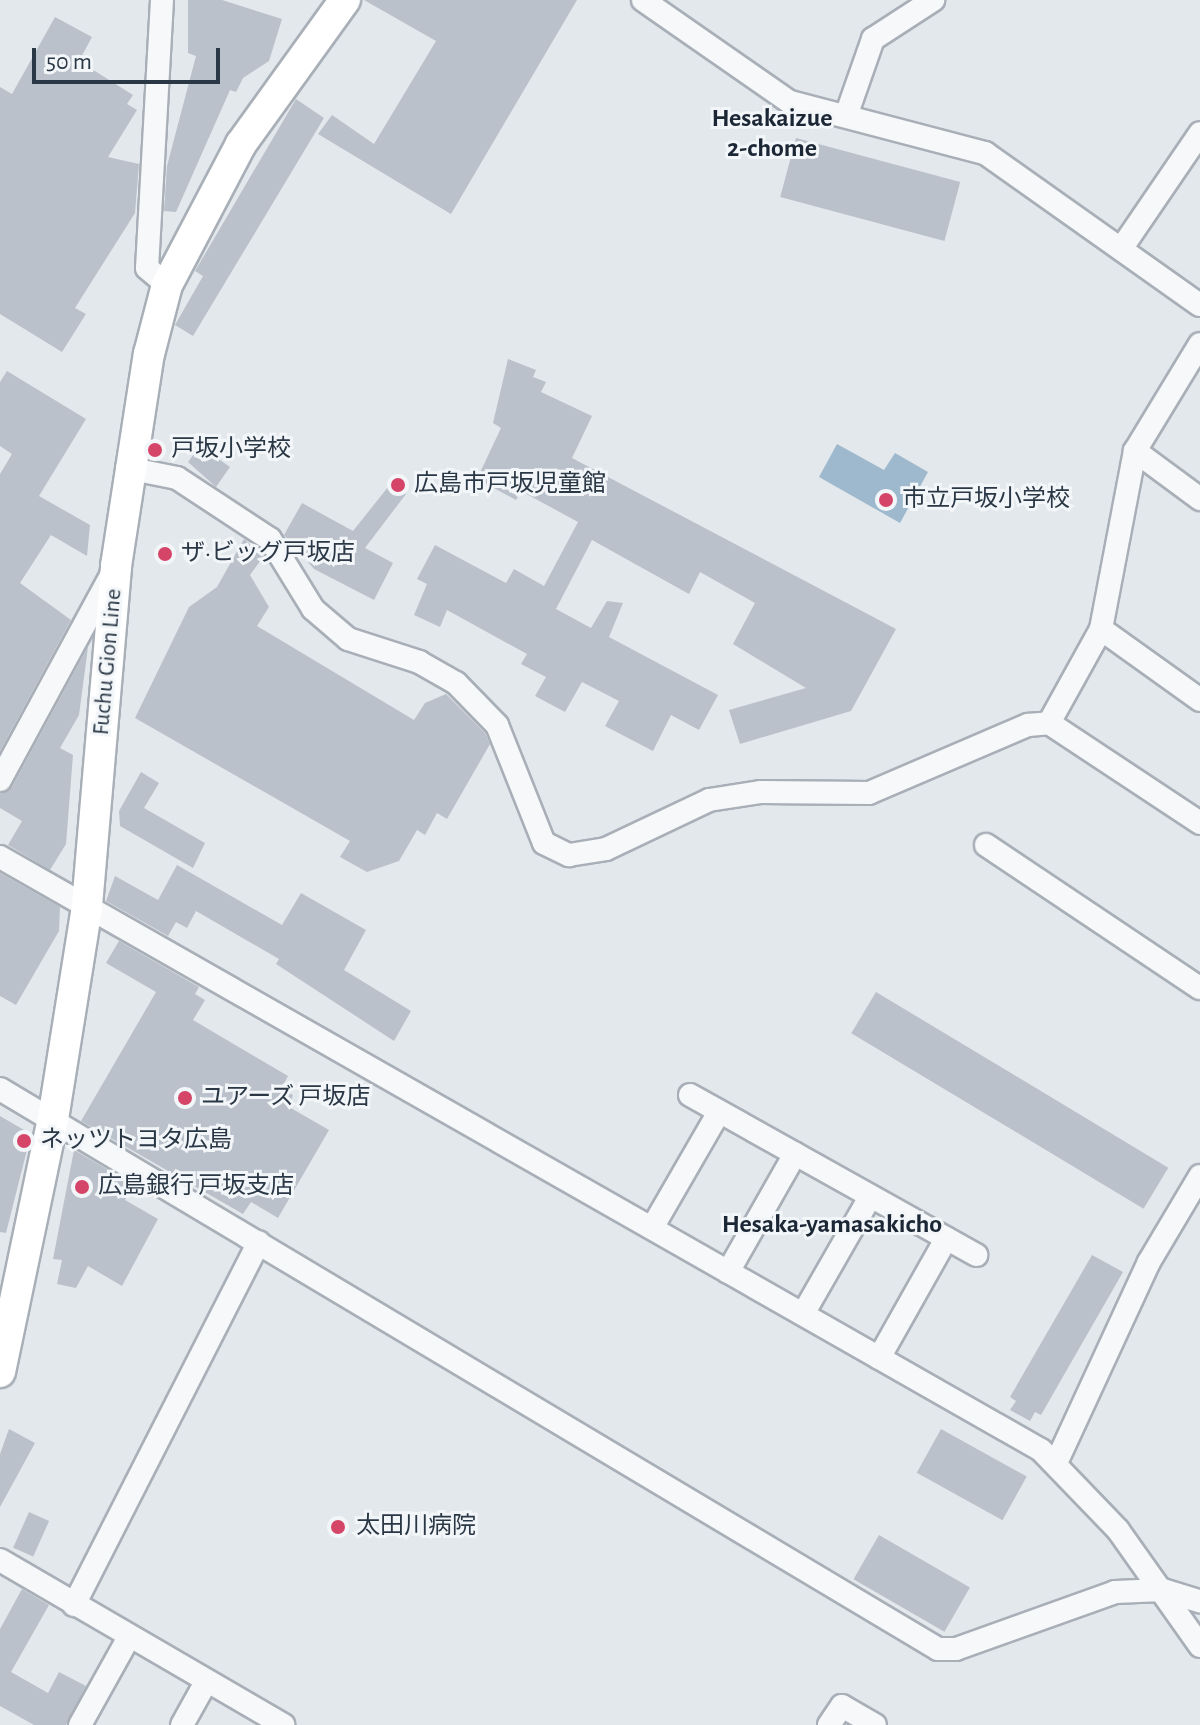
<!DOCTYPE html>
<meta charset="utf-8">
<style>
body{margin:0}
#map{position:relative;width:1200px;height:1725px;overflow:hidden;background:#e3e8ec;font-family:"Alegreya Sans","Noto Sans JP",sans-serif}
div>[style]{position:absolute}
.water>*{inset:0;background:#9eb9cd}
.building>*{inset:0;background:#bac1ca;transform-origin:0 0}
.roads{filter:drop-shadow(2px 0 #a8afb7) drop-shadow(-2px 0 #a8afb7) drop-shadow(0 2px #a8afb7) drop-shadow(0 -2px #a8afb7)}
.street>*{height:22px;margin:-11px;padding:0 11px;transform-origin:11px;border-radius:11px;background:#f7f8fa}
.secondary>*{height:30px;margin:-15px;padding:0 15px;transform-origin:15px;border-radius:15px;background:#fff}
.dots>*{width:22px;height:22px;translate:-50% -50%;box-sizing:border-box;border:4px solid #f3f6f9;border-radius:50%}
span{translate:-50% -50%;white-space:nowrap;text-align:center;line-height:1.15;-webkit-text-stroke:6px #f3f6f9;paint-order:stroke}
.poi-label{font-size:24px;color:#2a3745}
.left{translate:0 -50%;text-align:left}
.street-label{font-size:24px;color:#2a3745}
.neighbourhood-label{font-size:26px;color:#1c2736;font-weight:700}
.scale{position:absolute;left:32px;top:48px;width:188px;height:36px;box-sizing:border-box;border:4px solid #2a3745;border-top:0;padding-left:10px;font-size:24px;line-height:28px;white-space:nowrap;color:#2a3745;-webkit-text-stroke:6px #f3f6f9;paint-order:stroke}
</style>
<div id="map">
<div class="water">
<i style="clip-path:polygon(837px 444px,884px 470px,895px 453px,928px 472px,900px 523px,819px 477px)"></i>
</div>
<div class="building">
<i style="clip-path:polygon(188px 0,222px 0,282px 19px,269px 61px,243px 78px,236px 92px,230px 90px,176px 212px,164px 211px,167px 166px,196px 56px,188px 53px)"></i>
<i style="clip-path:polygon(364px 0,577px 0,451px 214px,318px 134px,332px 115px,374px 144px,436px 41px)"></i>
<i style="clip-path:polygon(55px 17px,92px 37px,79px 61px,133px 95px,127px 104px,137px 110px,108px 157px,139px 164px,135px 213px,75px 308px,86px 314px,62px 352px,0 314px,0 87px,12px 94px)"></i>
<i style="clip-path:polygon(296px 99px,324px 118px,193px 336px,175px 325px,203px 276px,195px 271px)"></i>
<i style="left:796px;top:138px;width:170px;height:61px;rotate:15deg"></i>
<i style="clip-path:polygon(508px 359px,536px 370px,533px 377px,546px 382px,541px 392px,592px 416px,572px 458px,896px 629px,851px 711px,740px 744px,729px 710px,806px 688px,733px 644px,755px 603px,700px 572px,689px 594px,592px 540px,556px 609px,591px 628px,607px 601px,623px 603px,609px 637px,718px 695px,699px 730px,671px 715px,653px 751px,605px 726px,619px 701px,582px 682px,565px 712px,535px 696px,546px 677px,521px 664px,527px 654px,447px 610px,440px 627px,414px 615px,427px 584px,417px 579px,435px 545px,506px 583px,514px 569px,544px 586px,578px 522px,521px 491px,516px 500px,477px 479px,501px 428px,493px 423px)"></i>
<i style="clip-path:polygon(7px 371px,86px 419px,39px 496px,90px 525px,87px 556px,51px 535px,20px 583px,71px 620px,0 751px,0 474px,12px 454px,0 446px,0 382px)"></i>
<i style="clip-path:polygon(200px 446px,230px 467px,216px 487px,188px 462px)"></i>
<i style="clip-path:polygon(392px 482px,406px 494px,365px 548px,393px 563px,374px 600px,314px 569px,284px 535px,302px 503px,353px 531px)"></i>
<i style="clip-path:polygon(244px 539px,264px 556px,250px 575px,269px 607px,257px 626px,414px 720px,425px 703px,446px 694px,485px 733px,490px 744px,447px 819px,437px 813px,425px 835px,417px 830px,399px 861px,367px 872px,340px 857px,350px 841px,135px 718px,189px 607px,217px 587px)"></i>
<i style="clip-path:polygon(88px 647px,79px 715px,60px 748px,73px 755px,66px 844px,50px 870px,8px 845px,22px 821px,0 808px,0 794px,12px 787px)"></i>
<i style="clip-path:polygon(141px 772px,159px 783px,144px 808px,205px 843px,193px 868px,120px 826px,119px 811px)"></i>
<i style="clip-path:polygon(177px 865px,282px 925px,301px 893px,366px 930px,344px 970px,411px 1011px,394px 1041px,276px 964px,279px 959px,196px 911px,187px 928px,176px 922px,168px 936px,106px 901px,115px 876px,158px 900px)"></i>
<i style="clip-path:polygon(0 873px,60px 907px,59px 931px,16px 1005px,0 996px)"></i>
<i style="clip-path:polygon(119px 941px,199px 987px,195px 994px,205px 1000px,193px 1020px,288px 1076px,281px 1089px,293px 1095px,289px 1107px,329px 1130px,278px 1218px,251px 1202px,243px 1214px,81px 1121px,156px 992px,106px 963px)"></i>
<i style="left:876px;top:992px;width:341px;height:48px;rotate:31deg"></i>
<i style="clip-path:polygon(0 1116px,31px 1134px,6px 1233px,0 1232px)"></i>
<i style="clip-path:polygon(74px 1150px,134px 1185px,125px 1200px,158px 1219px,122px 1286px,88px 1266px,76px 1288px,57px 1284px,62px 1260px,53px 1259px)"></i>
<i style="clip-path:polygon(1092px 1255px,1123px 1272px,1041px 1415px,1035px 1412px,1030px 1421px,1010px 1410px,1016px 1401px,1010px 1397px)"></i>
<i style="clip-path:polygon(9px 1429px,35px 1443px,0 1507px,0 1454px)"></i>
<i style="left:941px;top:1429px;width:98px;height:50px;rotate:29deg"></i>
<i style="left:29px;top:1512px;width:22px;height:39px;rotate:24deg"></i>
<i style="left:879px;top:1535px;width:105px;height:51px;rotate:30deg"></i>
<i style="clip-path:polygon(22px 1589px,49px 1605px,11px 1672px,48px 1693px,59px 1672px,86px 1686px,66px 1725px,34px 1725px,0 1706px,0 1629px)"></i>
</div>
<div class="roads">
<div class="street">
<i style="left:162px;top:0;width:268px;rotate:93.2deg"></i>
<i style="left:147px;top:268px;width:26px;rotate:40deg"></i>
<i style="left:643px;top:0;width:179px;rotate:34.8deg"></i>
<i style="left:790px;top:102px;width:202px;rotate:14.7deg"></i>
<i style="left:985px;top:153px;width:263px;rotate:35.3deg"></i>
<i style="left:846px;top:116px;width:82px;rotate:-70.7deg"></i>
<i style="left:873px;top:39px;width:72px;rotate:-33deg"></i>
<i style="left:1121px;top:249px;width:140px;rotate:-55.7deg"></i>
<i style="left:1135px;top:451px;width:81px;rotate:36.4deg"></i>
<i style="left:127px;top:468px;width:51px;rotate:11.3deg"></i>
<i style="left:177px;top:478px;width:111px;rotate:33.3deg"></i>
<i style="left:270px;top:539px;width:82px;rotate:58.4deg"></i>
<i style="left:313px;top:609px;width:46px;rotate:40.6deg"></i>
<i style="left:348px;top:639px;width:75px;rotate:17.9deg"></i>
<i style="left:419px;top:662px;width:43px;rotate:29.6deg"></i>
<i style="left:456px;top:683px;width:59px;rotate:45.7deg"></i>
<i style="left:497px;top:725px;width:127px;rotate:68.3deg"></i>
<i style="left:544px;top:843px;width:28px;rotate:26deg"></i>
<i style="left:569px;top:855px;width:37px;rotate:-9deg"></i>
<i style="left:606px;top:849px;width:114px;rotate:-25.4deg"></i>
<i style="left:709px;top:800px;width:53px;rotate:-8.7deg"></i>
<i style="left:761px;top:792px;width:108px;rotate:0.5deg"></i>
<i style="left:869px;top:793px;width:173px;rotate:-23.2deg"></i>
<i style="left:1028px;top:725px;width:21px;rotate:-5deg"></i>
<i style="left:1049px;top:723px;width:181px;rotate:33.5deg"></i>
<i style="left:1101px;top:629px;width:122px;rotate:35.6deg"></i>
<i style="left:1049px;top:723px;width:107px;rotate:-61deg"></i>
<i style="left:1101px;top:629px;width:181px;rotate:-79.2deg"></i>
<i style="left:1135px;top:451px;width:125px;rotate:-58.7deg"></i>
<i style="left:0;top:780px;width:234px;rotate:-61.5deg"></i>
<i style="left:986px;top:845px;width:257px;rotate:33.8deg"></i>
<i style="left:0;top:857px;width:1198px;rotate:29.67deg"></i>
<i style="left:1041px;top:1450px;width:111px;rotate:46.1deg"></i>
<i style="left:1118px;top:1530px;width:142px;rotate:54.7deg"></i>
<i style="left:0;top:1089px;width:1092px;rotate:30.84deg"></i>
<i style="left:938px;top:1649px;width:18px"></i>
<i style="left:956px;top:1649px;width:169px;rotate:-19.7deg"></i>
<i style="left:1115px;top:1592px;width:48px;rotate:-2.4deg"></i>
<i style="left:1163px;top:1590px;width:39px;rotate:17deg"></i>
<i style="left:690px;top:1095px;width:328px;rotate:29.2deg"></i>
<i style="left:652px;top:1228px;width:134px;rotate:-60deg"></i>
<i style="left:728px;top:1272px;width:136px;rotate:-60.4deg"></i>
<i style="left:803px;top:1314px;width:135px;rotate:-60.2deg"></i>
<i style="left:879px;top:1358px;width:137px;rotate:-60.6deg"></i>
<i style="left:1057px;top:1461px;width:219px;rotate:-65.2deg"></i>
<i style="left:1149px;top:1262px;width:100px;rotate:-59.3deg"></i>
<i style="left:0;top:1560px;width:328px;rotate:30.2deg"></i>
<i style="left:74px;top:1605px;width:407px;rotate:-63deg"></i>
<i style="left:80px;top:1725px;width:101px;rotate:-60.9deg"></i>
<i style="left:182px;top:1725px;width:49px;rotate:-60.8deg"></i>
<i style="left:829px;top:1725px;width:23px;rotate:-56deg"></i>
<i style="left:842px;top:1706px;width:38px;rotate:30deg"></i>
</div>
<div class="secondary">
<i style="left:0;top:1372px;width:258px;rotate:-78.2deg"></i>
<i style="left:53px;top:1119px;width:216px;rotate:-80.9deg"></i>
<i style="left:87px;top:906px;width:341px;rotate:-85.1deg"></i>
<i style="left:116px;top:566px;width:215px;rotate:-81.2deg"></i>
<i style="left:149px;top:354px;width:71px;rotate:-75.4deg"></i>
<i style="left:167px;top:285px;width:159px;rotate:-62.3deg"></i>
<i style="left:241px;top:144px;width:178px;rotate:-54.2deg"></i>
</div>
</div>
<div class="dots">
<i style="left:155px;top:450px;background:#d44568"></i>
<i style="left:398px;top:485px;background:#d44568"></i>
<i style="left:886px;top:500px;background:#d44568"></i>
<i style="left:165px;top:554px;background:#d44568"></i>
<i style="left:185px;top:1098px;background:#d44568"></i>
<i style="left:24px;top:1141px;background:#d44568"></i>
<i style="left:82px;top:1187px;background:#d44568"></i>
<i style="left:338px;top:1527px;background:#d44568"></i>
</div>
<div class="poi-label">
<span class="left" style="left:171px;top:450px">戸坂小学校</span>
<span class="left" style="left:414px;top:485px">広島市戸坂児童館</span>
<span class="left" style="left:902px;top:500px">市立戸坂小学校</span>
<span class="left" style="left:181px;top:554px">ザ•ビッグ戸坂店</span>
<span class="left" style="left:201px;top:1098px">ユアーズ 戸坂店</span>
<span class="left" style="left:40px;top:1141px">ネッツトヨタ広島</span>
<span class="left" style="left:98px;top:1187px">広島銀行 戸坂支店</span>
<span class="left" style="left:356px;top:1527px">太田川病院</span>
</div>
<div class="street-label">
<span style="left:108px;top:662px;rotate:-85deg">Fuchu Gion Line</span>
</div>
<div class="neighbourhood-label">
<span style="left:772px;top:134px">Hesakaizue<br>2-chome</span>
<span style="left:832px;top:1225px">Hesaka-yamasakicho</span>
</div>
<div class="scale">50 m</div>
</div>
